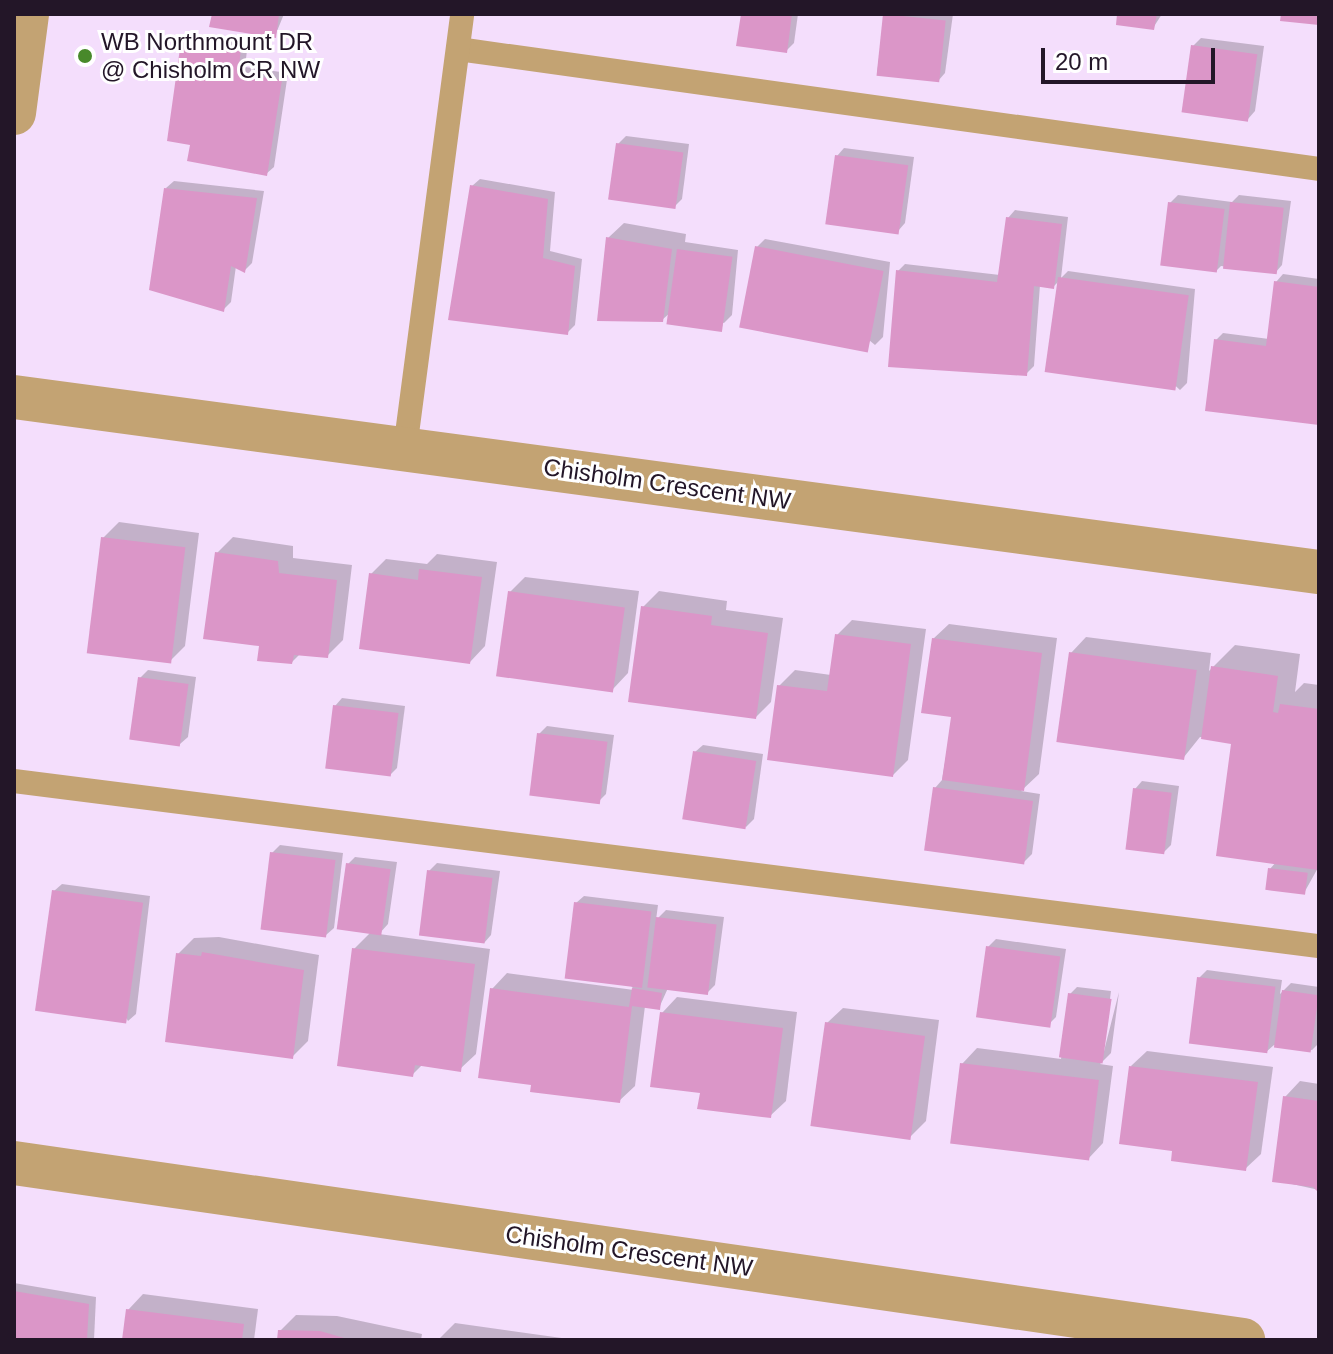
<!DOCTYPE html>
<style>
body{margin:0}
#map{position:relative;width:1333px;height:1354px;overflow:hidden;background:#f4defc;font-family:Arial,sans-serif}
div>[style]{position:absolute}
.shadow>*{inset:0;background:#0003}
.building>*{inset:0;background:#db96c8;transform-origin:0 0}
.service>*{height:24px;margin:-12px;padding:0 12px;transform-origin:12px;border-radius:12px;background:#c3a373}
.minor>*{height:44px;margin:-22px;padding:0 22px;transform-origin:22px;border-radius:22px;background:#c3a373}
.tertiary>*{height:44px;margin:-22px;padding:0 22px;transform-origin:22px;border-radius:22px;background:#c3a373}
.dots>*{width:22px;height:22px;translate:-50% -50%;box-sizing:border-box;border:4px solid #fff;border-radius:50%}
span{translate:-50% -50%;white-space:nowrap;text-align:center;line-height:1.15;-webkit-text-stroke:6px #fff;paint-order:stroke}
.poi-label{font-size:24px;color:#231628}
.left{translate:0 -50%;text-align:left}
.street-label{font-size:24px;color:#231628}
.frame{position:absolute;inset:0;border:16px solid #231628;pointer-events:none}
.scale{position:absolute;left:1041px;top:48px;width:174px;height:36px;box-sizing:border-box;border:4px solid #231628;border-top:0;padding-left:10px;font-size:24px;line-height:28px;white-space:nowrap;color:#231628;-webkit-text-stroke:6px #fff;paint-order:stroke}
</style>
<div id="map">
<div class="shadow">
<i style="clip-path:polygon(214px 14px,284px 14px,275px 36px)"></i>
<i style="clip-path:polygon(743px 14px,798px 14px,794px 43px,786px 51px)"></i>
<i style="clip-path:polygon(885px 14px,953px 14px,945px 73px,938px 81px,877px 73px)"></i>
<i style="clip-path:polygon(1119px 14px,1162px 14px,1153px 28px)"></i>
<i style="clip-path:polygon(191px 35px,248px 42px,245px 67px,288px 73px,274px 167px,266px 174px,192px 144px,183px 42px)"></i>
<i style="clip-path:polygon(1201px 38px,1264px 46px,1255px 111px,1248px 119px,1193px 46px)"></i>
<i style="clip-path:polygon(626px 136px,689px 144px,682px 199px,674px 207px,618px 144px)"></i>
<i style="clip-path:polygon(844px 148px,914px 157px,905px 223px,898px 231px,837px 156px)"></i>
<i style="clip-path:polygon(480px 179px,555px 192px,550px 251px,582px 259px,575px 325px,567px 333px,472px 186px)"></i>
<i style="clip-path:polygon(174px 181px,264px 191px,252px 263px,245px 270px,236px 266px,231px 302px,223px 310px,166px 188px)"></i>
<i style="clip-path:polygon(1178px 195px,1232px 202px,1239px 195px,1291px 201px,1282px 265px,1275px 273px,1221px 266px,1216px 271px,1170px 203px)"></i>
<i style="clip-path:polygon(1015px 210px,1068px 217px,1061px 278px,1068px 271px,1195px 289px,1187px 383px,1180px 390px,1060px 280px,1053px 287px,1040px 285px,1034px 366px,1026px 374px,898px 271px,905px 264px,1000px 275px,1008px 218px)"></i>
<i style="clip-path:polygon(624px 223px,686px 234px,685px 242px,738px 250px,732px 315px,724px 323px,671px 312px,662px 320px,608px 238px)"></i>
<i style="clip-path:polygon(765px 239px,890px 262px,883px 337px,875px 345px,757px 247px)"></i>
<i style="clip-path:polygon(1283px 274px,1319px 279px,1319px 423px,1216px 340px,1223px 333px,1269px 339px,1276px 282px)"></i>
<i style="clip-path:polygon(119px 522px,199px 533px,185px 646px,169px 662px,103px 538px)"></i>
<i style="clip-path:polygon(233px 537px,293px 546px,293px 558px,352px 565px,343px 640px,327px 656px,300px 654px,292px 662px,261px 645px,217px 553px)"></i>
<i style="clip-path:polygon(437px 554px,497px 562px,485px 646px,470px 662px,371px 574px,386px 559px,427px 564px)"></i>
<i style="clip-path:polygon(525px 577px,639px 591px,628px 673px,613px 689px,510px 592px)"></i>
<i style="clip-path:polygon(659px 591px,727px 601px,726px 610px,783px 618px,771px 702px,756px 717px,643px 607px)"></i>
<i style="clip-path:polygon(852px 620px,926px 629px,908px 760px,893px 775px,779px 686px,795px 670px,831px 675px,837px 635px)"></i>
<i style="clip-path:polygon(949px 624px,1057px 638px,1039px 774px,1021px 791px,1040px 794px,1032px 854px,1024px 862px,935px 788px,942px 780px,953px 715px,933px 639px)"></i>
<i style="clip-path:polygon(1086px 637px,1211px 653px,1209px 671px,1235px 645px,1300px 654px,1295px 692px,1304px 683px,1319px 685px,1319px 866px,1304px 893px,1270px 869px,1276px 862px,1233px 742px,1200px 737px,1184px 757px,1071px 653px)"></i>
<i style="clip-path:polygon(148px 670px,196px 677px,188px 737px,180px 744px,140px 678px)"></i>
<i style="clip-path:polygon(342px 698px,405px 706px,397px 768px,390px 775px,335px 706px)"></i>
<i style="clip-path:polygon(547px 726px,614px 735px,606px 794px,598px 802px,539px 734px)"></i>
<i style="clip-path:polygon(703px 745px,763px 754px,754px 819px,746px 827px,695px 752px)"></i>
<i style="clip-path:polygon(1142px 781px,1179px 786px,1171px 845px,1164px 852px,1135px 789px)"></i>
<i style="clip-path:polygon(280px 845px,343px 853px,334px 928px,326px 935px,272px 853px)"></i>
<i style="clip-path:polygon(355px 857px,397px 862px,388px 924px,379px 934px,490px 949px,476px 1054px,460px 1069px,423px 1064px,412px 1075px,354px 949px,372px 931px,348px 864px)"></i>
<i style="clip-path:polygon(437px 863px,500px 871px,491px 935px,484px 943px,429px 871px)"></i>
<i style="clip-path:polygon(62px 884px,150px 896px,136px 1014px,128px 1021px,54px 891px)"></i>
<i style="clip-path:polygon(584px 896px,658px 905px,656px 920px,666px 910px,724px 917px,715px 985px,707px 993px,668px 988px,659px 1008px,645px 1006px,635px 1086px,619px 1101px,533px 1084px,492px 989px,507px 973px,634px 990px,576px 903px)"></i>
<i style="clip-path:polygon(219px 937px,319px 955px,308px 1041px,292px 1057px,178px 954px,194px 938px)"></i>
<i style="clip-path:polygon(996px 939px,1066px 949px,1056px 1017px,1049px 1024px,988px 947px)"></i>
<i style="clip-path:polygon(1207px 970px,1282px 980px,1280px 994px,1291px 983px,1319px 987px,1319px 1043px,1312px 1050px,1274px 1045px,1266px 1052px,1199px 978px)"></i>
<i style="clip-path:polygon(1077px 987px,1111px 991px,1103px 1055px,1119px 992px,1111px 1053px,1100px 1064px,1113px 1066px,1103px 1143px,1088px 1159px,962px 1064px,977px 1048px,1061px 1059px,1070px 994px)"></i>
<i style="clip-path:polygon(677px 997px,797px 1012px,786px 1101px,770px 1116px,703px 1092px,662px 1013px)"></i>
<i style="clip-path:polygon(843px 1008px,939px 1020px,926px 1121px,910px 1137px,827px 1023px)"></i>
<i style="clip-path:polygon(1147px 1051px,1273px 1067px,1261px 1154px,1245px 1169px,1174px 1149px,1131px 1066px)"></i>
<i style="clip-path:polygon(1300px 1081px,1319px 1084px,1319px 1190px,1274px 1180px,1285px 1097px)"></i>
<i style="clip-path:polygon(14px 1283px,96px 1297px,94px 1340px,14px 1340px)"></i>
<i style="clip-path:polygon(143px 1294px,258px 1309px,254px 1340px,124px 1340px,128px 1310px)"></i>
<i style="clip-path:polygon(296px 1315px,337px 1316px,422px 1334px,421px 1340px,279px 1340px,280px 1331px)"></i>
<i style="clip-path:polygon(455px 1323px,576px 1340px,438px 1340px)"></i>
</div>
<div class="building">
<i style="clip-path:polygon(212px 14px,279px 14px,276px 38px,209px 27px)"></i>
<i style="clip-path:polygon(741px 14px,792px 14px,787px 53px,736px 46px)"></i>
<i style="left:883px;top:14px;width:63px;height:62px;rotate:6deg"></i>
<i style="clip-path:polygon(1117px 14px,1157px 14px,1154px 30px,1116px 25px)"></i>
<i style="clip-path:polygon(1281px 14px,1319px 14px,1319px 25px,1280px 21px)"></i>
<i style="clip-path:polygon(181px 41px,241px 49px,238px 74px,282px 80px,267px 176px,187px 161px,190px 145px,167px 141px)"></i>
<i style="left:1191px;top:45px;width:67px;height:68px;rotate:8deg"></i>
<i style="left:616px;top:143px;width:68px;height:57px;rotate:8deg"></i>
<i style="left:835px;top:155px;width:74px;height:70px;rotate:8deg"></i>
<i style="clip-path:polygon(470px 185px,548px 199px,543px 258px,575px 266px,568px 335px,448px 320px)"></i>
<i style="clip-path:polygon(164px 188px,257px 198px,245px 273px,231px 266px,224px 312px,149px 290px)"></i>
<i style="left:1168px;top:202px;width:57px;height:64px;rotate:7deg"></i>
<i style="left:1230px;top:202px;width:54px;height:67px;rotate:6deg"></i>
<i style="clip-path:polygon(1006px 217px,1062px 224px,1054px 289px,1034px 286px,1027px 376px,888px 367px,896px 270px,997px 282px)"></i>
<i style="clip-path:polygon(606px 237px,672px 249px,663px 322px,597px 321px)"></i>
<i style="left:755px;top:246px;width:131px;height:83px;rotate:11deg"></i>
<i style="left:677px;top:249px;width:56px;height:76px;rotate:8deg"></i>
<i style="left:1058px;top:277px;width:132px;height:96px;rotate:8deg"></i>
<i style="clip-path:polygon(1274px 281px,1319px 287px,1319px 425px,1205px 411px,1214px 339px,1266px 346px)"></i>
<i style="left:101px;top:537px;width:85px;height:117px;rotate:7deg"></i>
<i style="clip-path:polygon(215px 552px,278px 561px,279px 573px,337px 580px,328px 658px,294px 655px,292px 664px,257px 661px,259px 646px,203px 639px)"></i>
<i style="clip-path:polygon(419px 569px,482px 577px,470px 664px,359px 649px,369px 573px,418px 580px)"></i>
<i style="left:508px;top:591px;width:118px;height:86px;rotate:8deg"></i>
<i style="clip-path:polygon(641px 606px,712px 616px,711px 625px,768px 633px,756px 719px,628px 702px)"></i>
<i style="clip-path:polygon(835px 634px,911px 644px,893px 777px,767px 760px,777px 685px,827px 691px)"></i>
<i style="clip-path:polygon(932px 638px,1042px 653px,1024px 791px,942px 780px,951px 717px,921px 713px)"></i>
<i style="left:1069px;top:652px;width:129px;height:91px;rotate:8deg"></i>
<i style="clip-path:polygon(1211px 666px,1278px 676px,1273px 712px,1278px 713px,1280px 704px,1319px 709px,1318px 870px,1216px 856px,1231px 744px,1201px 739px)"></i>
<i style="left:138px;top:677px;width:51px;height:63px;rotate:8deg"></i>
<i style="left:333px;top:705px;width:66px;height:64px;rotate:7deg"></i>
<i style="left:537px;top:733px;width:71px;height:63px;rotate:7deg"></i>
<i style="left:693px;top:751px;width:64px;height:69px;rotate:9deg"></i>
<i style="left:933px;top:787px;width:101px;height:64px;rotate:8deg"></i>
<i style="left:1133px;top:788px;width:39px;height:62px;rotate:7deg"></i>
<i style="left:270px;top:852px;width:66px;height:78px;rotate:7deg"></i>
<i style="left:346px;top:863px;width:45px;height:67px;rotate:8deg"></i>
<i style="left:1268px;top:868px;width:40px;height:22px;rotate:7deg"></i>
<i style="left:427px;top:870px;width:66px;height:66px;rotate:7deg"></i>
<i style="left:52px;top:890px;width:92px;height:122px;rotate:8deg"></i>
<i style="left:574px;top:902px;width:78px;height:77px;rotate:7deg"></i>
<i style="left:656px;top:917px;width:61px;height:71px;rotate:7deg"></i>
<i style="left:986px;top:946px;width:75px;height:72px;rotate:8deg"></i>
<i style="clip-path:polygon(352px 948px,475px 964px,461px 1072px,415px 1065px,413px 1077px,337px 1066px)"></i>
<i style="clip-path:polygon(202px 952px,304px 970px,293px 1059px,165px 1042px,176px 953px,201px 956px)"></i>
<i style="left:1197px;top:977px;width:79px;height:67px;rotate:7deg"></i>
<i style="clip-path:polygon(490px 988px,629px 1007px,632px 988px,662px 993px,660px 1010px,632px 1006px,620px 1103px,530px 1092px,531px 1085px,478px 1078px)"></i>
<i style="left:1282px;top:990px;width:37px;height:58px;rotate:8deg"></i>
<i style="left:1068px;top:993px;width:44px;height:65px;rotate:8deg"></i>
<i style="clip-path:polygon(660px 1012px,783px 1028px,771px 1118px,697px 1109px,700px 1093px,650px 1087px)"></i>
<i style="left:825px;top:1022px;width:101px;height:105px;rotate:8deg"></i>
<i style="left:960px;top:1063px;width:140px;height:81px;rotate:7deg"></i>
<i style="clip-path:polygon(1129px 1066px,1258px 1082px,1246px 1171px,1171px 1161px,1172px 1151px,1119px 1144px)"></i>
<i style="clip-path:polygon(1283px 1096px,1319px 1101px,1319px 1193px,1313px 1187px,1272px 1182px)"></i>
<i style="clip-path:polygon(14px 1291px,89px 1304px,87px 1340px,14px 1340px)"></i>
<i style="clip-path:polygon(126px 1309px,244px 1324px,242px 1340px,122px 1340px)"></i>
<i style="clip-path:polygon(278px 1330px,320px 1331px,351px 1340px,277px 1340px)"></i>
</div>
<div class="service">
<i style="left:458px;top:49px;width:869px;rotate:7.93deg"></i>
<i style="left:405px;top:449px;width:439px;rotate:-82.5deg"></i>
<i style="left:14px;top:781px;width:1315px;rotate:7.21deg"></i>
</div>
<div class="minor">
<i style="left:14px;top:397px;width:1317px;rotate:7.64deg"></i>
<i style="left:14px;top:1163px;width:1242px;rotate:8.2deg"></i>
</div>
<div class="tertiary">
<i style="left:14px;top:113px;width:100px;rotate:-82.5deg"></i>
</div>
<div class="dots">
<i style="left:85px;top:56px;background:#48892b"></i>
</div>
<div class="poi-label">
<span class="left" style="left:101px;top:56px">WB Northmount DR<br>@ Chisholm CR NW</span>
</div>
<div class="street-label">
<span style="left:667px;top:484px;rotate:8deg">Chisholm Crescent NW</span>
<span style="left:629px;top:1251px;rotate:8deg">Chisholm Crescent NW</span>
</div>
<div class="frame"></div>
<div class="scale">20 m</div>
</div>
